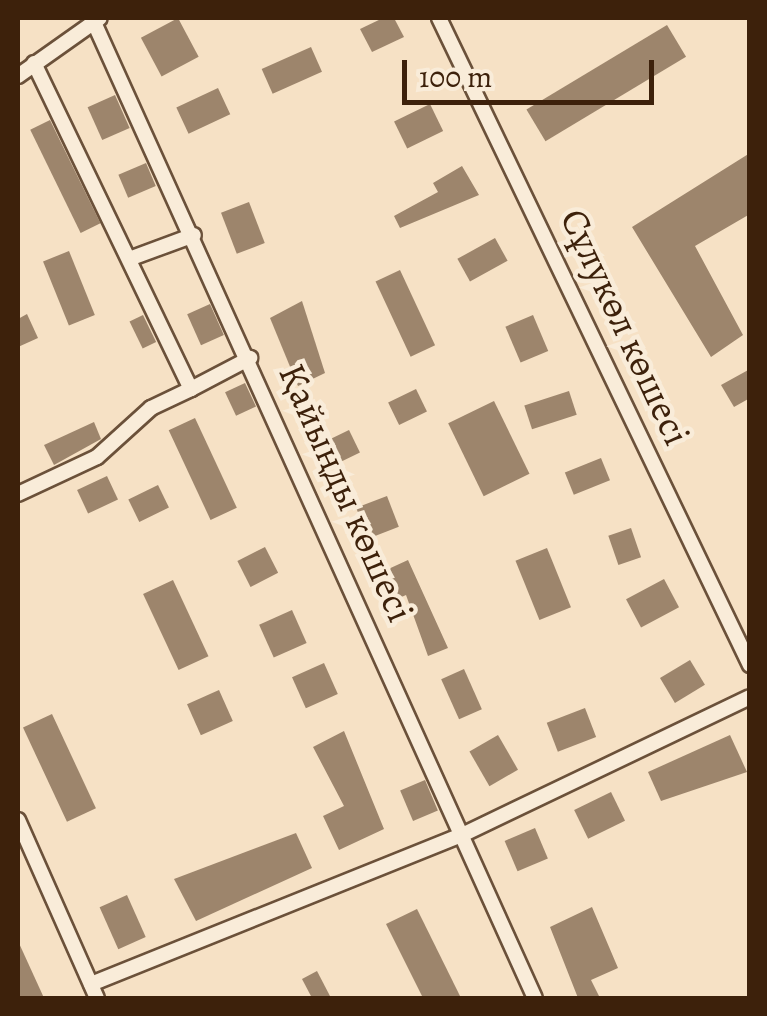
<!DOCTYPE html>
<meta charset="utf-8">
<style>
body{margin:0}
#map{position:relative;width:767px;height:1016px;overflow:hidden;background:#f6e1c5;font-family:Alegreya,serif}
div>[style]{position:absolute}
.building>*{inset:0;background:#9d856c;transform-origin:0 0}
.roads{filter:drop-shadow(2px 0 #6b513a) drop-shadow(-2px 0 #6b513a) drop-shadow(0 2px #6b513a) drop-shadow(0 -2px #6b513a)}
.minor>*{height:14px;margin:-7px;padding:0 7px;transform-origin:7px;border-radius:7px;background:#f9ecd9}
span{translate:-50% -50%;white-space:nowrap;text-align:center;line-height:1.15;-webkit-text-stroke:9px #f9ecd9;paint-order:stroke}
.street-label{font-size:38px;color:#3d210b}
.frame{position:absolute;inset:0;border:20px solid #3d210b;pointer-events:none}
.scale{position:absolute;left:402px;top:60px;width:252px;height:45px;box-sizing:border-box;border:5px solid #3d210b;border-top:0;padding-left:12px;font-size:30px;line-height:35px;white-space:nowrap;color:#3d210b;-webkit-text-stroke:8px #f9ecd9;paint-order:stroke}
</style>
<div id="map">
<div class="building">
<i style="left:178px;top:18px;width:44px;height:42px;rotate:62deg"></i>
<i style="clip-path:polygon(383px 18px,394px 18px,404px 37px,372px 52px,360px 29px)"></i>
<i style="left:667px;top:25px;width:37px;height:164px;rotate:59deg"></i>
<i style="left:311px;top:47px;width:27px;height:54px;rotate:66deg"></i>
<i style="left:218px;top:88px;width:29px;height:46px;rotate:65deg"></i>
<i style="left:115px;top:95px;width:36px;height:30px;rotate:66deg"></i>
<i style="left:430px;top:104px;width:30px;height:40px;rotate:64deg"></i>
<i style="left:50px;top:120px;width:115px;height:22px;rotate:64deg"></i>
<i style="clip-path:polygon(750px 153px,750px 214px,695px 246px,743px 335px,711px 357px,632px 227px)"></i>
<i style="left:146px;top:163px;width:25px;height:30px;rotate:67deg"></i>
<i style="clip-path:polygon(462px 166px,479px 195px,400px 228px,394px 216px,438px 192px,433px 183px)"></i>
<i style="left:249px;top:202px;width:44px;height:30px;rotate:69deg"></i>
<i style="left:495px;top:238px;width:26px;height:43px;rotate:61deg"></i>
<i style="left:69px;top:251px;width:69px;height:28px;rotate:68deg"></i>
<i style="left:400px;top:270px;width:83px;height:27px;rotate:65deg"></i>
<i style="clip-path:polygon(302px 301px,325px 373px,298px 386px,270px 318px)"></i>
<i style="left:210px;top:304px;width:34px;height:25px;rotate:66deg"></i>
<i style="clip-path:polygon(27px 314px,38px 338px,18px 347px,18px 319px)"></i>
<i style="left:143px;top:315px;width:30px;height:15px;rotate:64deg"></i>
<i style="left:533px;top:315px;width:39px;height:30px;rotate:67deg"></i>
<i style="clip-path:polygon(750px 369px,750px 398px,734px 407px,721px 385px)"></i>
<i style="left:245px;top:383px;width:26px;height:22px;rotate:65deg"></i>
<i style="left:416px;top:389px;width:25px;height:31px;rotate:64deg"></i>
<i style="left:569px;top:391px;width:25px;height:47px;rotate:72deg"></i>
<i style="left:494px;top:401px;width:81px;height:51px;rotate:64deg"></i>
<i style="left:195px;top:418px;width:99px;height:29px;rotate:65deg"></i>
<i style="clip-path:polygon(94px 422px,101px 439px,54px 465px,44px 445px)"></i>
<i style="left:349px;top:430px;width:25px;height:31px;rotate:64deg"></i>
<i style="left:601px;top:458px;width:24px;height:39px;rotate:68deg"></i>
<i style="left:107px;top:476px;width:26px;height:33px;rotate:65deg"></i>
<i style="left:158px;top:485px;width:25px;height:33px;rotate:64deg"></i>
<i style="left:387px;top:496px;width:33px;height:33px;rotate:69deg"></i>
<i style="left:631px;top:528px;width:31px;height:24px;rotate:71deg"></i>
<i style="left:265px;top:547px;width:29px;height:31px;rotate:63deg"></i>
<i style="left:547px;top:548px;width:64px;height:34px;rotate:68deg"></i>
<i style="clip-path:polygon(408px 560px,448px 648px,428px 656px,406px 595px,397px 599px,384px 571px)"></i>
<i style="left:664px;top:579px;width:32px;height:43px;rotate:62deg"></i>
<i style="left:173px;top:580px;width:84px;height:33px;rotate:65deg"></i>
<i style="left:292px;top:610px;width:36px;height:36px;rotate:66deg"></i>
<i style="left:690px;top:660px;width:29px;height:35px;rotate:59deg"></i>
<i style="left:324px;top:663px;width:34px;height:35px;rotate:66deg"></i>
<i style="left:464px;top:669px;width:44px;height:25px;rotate:66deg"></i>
<i style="left:219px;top:690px;width:34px;height:35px;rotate:66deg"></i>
<i style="left:585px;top:708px;width:31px;height:41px;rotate:69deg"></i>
<i style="left:52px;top:714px;width:104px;height:32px;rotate:65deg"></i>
<i style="clip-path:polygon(344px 731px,384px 829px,339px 850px,323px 816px,344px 806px,313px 747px)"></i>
<i style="left:498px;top:735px;width:40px;height:33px;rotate:60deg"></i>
<i style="clip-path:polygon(730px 735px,747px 772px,661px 801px,648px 772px)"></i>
<i style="left:425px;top:780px;width:33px;height:27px;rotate:67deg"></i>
<i style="left:611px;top:792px;width:32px;height:41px;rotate:64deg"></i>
<i style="left:535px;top:828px;width:33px;height:33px;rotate:67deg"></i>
<i style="clip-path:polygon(296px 833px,312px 868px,196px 921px,174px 879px)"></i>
<i style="left:127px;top:895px;width:46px;height:30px;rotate:66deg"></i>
<i style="clip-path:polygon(592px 907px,618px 968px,591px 980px,600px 998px,578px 998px,550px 927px)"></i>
<i style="clip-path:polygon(417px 909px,461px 998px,423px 998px,386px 924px)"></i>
<i style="clip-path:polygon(18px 941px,44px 998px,18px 998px)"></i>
<i style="clip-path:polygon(317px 971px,331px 998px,312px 998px,302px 979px)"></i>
</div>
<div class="roads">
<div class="minor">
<i style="left:92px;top:18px;width:1075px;rotate:65.68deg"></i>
<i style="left:439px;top:18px;width:718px;rotate:64.33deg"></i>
<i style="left:34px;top:63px;width:362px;rotate:64.3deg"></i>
<i style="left:191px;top:389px;width:67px;rotate:-27.7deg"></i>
<i style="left:18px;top:76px;width:100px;rotate:-35.3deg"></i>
<i style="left:129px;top:259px;width:69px;rotate:-20.3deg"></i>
<i style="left:18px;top:494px;width:87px;rotate:-25.1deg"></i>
<i style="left:97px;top:457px;width:73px;rotate:-42.2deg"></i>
<i style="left:151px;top:408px;width:44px;rotate:-25.4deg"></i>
<i style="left:18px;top:820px;width:195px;rotate:66.1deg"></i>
<i style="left:91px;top:984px;width:400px;rotate:-21.9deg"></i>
<i style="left:462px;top:835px;width:319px;rotate:-25.6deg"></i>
</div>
</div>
<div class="street-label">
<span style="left:625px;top:327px;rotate:65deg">Сұлукөл көшесі</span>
<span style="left:346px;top:493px;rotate:66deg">Қайыңды көшесі</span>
</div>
<div class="frame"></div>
<div class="scale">100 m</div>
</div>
